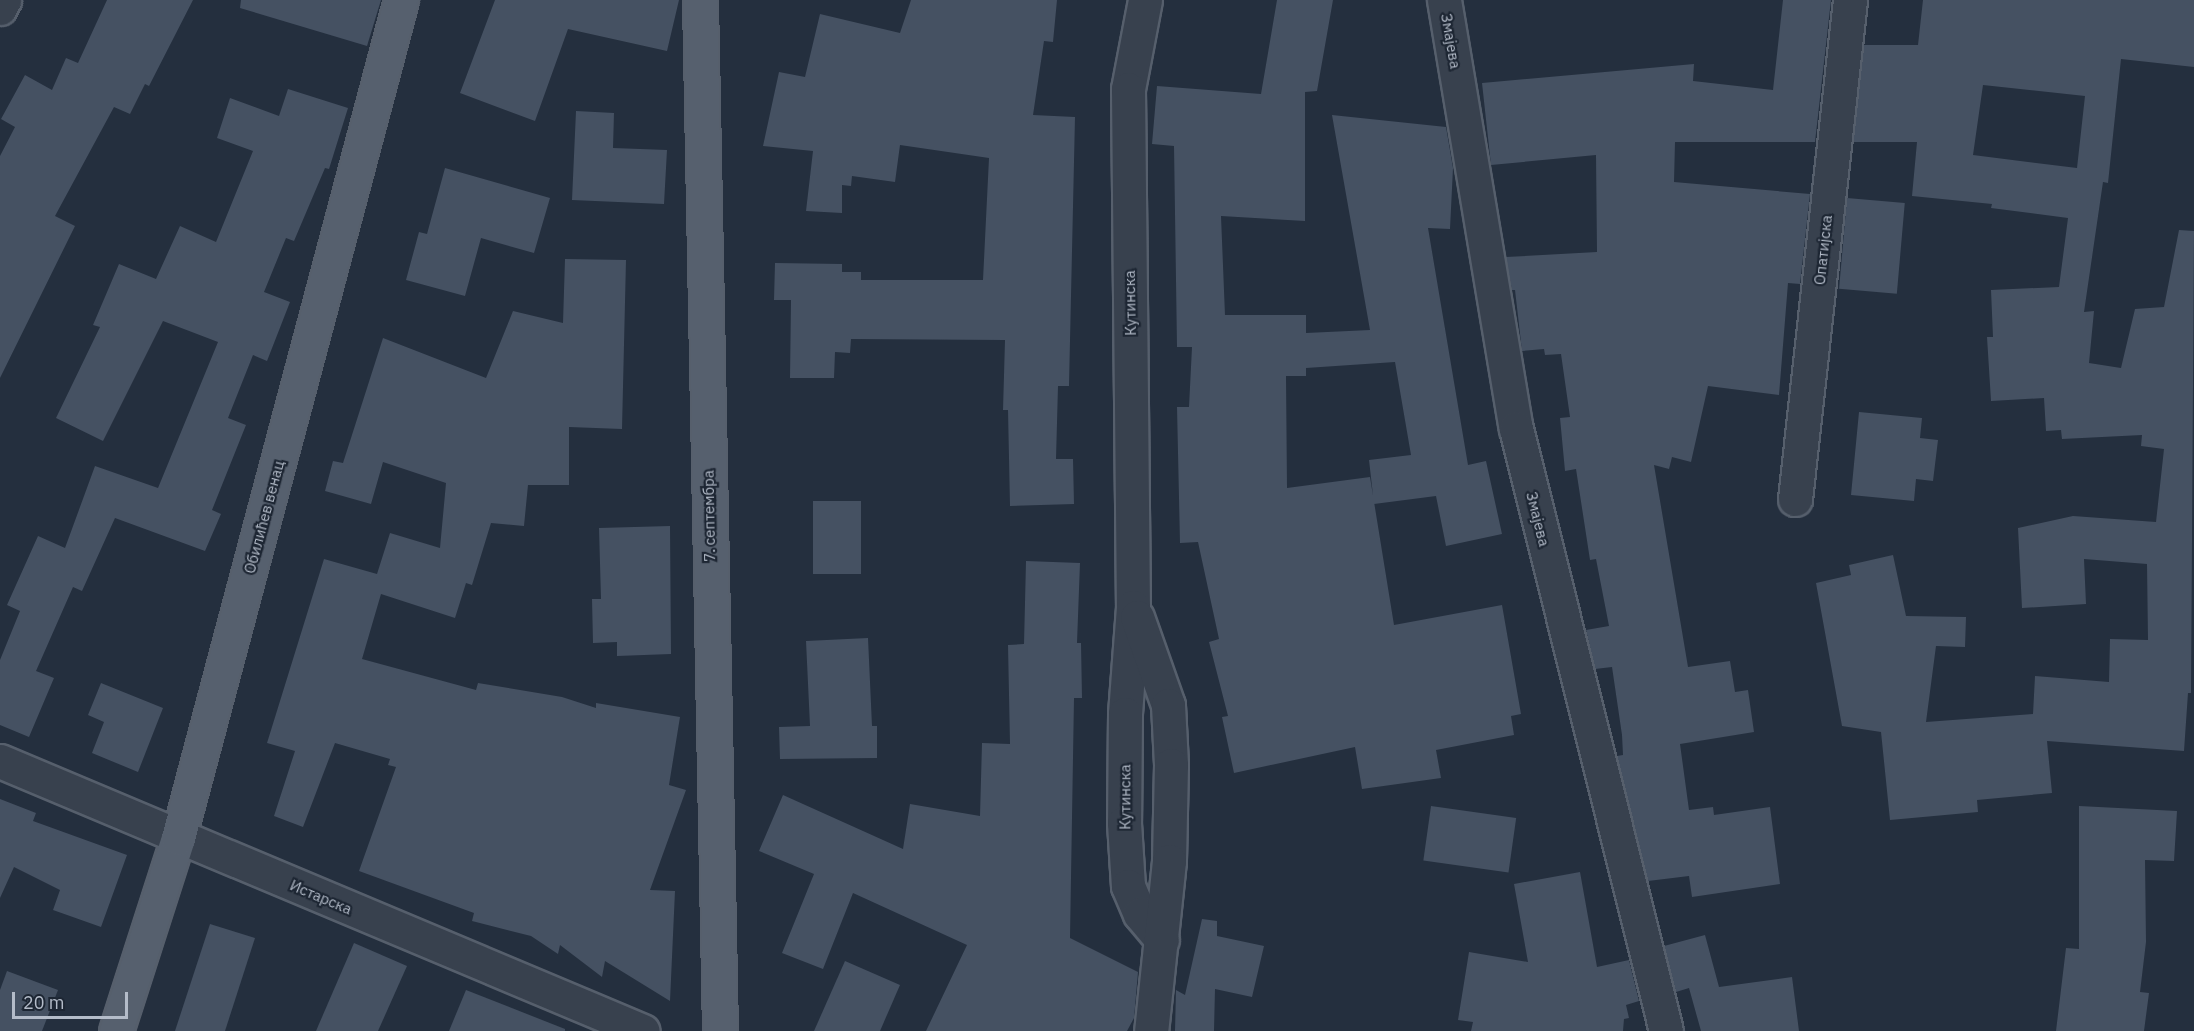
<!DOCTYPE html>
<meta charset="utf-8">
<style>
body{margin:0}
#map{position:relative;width:2194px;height:1031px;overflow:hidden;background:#242f3e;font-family:"IBM Plex Sans",sans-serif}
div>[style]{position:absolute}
.building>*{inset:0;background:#455162;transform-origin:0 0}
.roads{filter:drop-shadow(2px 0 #565f6c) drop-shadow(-2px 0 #565f6c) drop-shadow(0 2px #565f6c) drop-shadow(0 -2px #565f6c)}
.minor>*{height:33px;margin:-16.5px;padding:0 16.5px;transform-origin:16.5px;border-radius:16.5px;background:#38414e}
.major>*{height:33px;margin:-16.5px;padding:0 16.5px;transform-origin:16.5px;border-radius:16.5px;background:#56606e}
span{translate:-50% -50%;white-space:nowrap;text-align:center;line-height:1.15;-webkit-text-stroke:4.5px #1d2633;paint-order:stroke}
.street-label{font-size:15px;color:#b4bcc9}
.scale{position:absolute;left:12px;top:992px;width:116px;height:27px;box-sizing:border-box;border:3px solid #b4bcc9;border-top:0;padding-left:8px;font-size:18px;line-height:21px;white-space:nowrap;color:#b4bcc9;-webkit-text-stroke:4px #1d2633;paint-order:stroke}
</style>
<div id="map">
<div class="building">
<i style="clip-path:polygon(107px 0,193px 0,149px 86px,145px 84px,130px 114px,114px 107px,55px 216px,75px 226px,0 378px,0 156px,15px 127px,1px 119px,25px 75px,52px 90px,66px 58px,78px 63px)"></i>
<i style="clip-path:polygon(241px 0,381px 0,367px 46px,240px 8px)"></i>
<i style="clip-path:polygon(495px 0,679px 0,667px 51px,568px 29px,535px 121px,460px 93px)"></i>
<i style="clip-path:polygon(911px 0,1057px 0,1053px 42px,1044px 41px,1033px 115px,1075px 117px,1069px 386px,1058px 386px,1056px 459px,1073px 459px,1074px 504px,1010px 506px,1008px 410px,1003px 410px,1005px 340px,851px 339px,850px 353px,835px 352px,834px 378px,790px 378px,791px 300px,774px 300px,775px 263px,842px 264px,842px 272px,861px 272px,861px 280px,983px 280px,989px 158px,900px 145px,895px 182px,852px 176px,851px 186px,842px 185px,842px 213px,806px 211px,813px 151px,763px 146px,779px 72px,805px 77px,820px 14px,900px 33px)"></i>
<i style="clip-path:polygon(1277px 0,1333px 0,1317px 91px,1305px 92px,1305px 221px,1221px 216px,1225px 315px,1306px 315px,1306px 333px,1370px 330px,1332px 115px,1446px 127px,1453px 168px,1450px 229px,1428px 228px,1468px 465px,1486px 461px,1502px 534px,1446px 546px,1436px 496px,1374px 504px,1369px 460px,1411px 455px,1395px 362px,1306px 368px,1306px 376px,1286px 376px,1287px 488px,1370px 477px,1394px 625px,1502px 605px,1521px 714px,1511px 716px,1514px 735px,1436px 750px,1441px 778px,1362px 789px,1355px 747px,1234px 773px,1222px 717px,1228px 716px,1209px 642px,1219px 639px,1198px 542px,1180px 543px,1177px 407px,1189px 407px,1192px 347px,1177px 347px,1174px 146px,1152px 144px,1157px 86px,1261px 94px)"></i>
<i style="clip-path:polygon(1783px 0,1831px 0,1815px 142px,1675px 142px,1674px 182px,1810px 194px,1800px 284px,1788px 283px,1779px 395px,1708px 386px,1691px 462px,1672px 457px,1669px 469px,1654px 465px,1688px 667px,1730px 661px,1735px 692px,1748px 690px,1754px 732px,1680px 744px,1689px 810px,1713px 807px,1714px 815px,1770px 807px,1780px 884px,1692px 897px,1689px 876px,1648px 881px,1617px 756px,1623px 755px,1622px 735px,1612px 667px,1595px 669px,1586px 630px,1609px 626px,1596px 559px,1590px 560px,1576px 469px,1565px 471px,1560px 418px,1570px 417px,1561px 354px,1545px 355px,1544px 349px,1522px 351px,1515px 290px,1512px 290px,1506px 257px,1597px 252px,1596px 155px,1491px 165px,1482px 83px,1694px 64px,1693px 81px,1773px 90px)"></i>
<i style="clip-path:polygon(evenodd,1923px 0,2194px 0,2194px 67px,2121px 59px,2108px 183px,2103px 182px,2084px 312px,2094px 311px,2089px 363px,2121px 368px,2135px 309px,2164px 307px,2179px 230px,2194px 231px,2191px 693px,2188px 693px,2184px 751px,2047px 741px,2052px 793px,1977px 800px,1978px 812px,1890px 820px,1881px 732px,1842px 726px,1816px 583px,1851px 575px,1849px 565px,1893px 555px,1906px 616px,1966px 617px,1965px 647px,1936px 646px,1926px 722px,2033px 714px,2035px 676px,2109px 682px,2110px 639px,2148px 640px,2147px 564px,2084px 559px,2086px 604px,2022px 608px,2018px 528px,2073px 516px,2156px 522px,2164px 449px,2141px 446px,2142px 435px,2062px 439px,2061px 430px,2046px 431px,2044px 398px,1991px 401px,1987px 337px,1993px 337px,1991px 290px,2059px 287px,2068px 218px,1991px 208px,1992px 204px,1912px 196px,1917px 142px,1853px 142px,1864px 45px,1918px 45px,1923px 0,1983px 85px,2085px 96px,2077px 168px,1973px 155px,1983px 85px)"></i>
<i style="clip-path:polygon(288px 89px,348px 108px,329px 169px,325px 168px,294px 241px,286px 238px,264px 292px,290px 302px,267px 361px,253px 355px,228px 418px,246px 425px,212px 510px,221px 514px,205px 551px,115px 518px,82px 591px,73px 587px,36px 671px,54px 678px,29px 737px,0 725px,0 660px,20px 611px,7px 605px,38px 536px,65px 548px,95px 466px,158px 488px,218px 342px,163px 321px,103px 441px,56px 418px,100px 327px,93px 325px,119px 264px,156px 279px,180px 226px,216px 242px,253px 151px,217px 138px,230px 98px,279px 116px)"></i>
<i style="clip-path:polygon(576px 111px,614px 113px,613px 148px,667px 150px,664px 204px,572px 200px)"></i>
<i style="clip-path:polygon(445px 168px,550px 198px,534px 253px,481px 238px,465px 296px,406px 280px,419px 232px,427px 234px)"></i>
<i style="left:1847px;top:198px;width:58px;height:91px;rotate:5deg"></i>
<i style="clip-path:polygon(565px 259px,626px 260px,622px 429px,569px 427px,569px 485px,528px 485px,524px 526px,491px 523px,472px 585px,466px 583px,455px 618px,381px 594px,362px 659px,476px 690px,478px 683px,562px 697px,596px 708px,596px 703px,680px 717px,669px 785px,686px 790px,650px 890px,675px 891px,670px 1001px,605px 961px,602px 977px,560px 945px,558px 954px,531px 936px,472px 921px,474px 913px,359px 871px,396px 767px,388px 765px,390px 759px,335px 743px,303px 827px,274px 816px,295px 751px,267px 743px,324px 559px,377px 574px,390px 533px,440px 548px,446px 483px,383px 462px,371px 504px,325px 491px,333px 461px,343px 463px,383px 338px,486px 378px,513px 311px,563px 323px)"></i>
<i style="clip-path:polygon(1859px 412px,1922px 418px,1920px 438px,1938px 440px,1933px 481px,1916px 479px,1914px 501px,1851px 495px)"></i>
<i style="left:861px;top:501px;width:73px;height:48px;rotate:90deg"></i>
<i style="clip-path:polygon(670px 526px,671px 654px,617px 656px,617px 642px,593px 643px,592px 599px,601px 599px,599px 528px)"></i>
<i style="clip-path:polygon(1026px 561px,1080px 563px,1077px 643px,1081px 643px,1082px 698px,1074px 698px,1070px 938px,1138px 972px,1134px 1018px,1127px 1031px,926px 1031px,967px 945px,853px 893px,823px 969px,782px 953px,814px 874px,759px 851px,783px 795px,903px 849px,910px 804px,980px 816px,982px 743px,1010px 744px,1008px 645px,1024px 644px)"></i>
<i style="clip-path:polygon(868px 638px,872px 726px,877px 726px,877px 758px,780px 759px,779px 727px,810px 726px,806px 641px)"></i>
<i style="clip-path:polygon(101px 683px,163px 708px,138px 772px,92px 753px,104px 722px,88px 715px)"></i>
<i style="clip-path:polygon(0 799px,36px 813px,33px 821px,127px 855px,101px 927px,53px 910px,60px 890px,14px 867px,0 898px)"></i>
<i style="left:1431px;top:806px;width:86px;height:55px;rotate:8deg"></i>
<i style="clip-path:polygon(2079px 806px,2177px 811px,2174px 861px,2145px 860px,2146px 942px,2140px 992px,2149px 993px,2144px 1031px,2056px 1031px,2066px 948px,2079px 949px)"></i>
<i style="clip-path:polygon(1580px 872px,1597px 967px,1629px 960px,1639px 1001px,1626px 1005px,1629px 1018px,1624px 1019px,1623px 1031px,1471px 1031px,1473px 1022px,1458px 1020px,1469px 952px,1528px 962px,1514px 884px)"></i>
<i style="clip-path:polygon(1202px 919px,1217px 921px,1217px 936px,1264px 946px,1252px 997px,1215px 989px,1214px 1031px,1175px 1031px,1176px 990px,1185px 995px)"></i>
<i style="clip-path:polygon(210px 924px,255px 938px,225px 1031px,175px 1031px)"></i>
<i style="clip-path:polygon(1705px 935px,1719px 987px,1792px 977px,1799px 1031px,1701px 1031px,1689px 988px,1676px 992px,1664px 946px)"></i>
<i style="clip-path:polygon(354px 943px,407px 966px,378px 1031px,316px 1031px)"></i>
<i style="clip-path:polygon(845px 961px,900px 985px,880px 1031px,814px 1031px)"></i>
<i style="clip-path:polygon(7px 971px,58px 990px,42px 1031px,0 1031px,0 990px)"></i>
<i style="clip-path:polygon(466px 990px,565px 1029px,565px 1031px,449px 1031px)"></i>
</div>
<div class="roads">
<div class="minor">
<i style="left:1145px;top:0;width:91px;rotate:100.8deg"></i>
<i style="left:1128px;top:89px;width:518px;rotate:89.45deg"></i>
<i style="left:1133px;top:607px;width:107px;rotate:94.3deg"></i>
<i style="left:1125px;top:714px;width:109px;rotate:90.5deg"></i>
<i style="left:1124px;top:823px;width:63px;rotate:86.4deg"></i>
<i style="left:1128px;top:886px;width:30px;rotate:67deg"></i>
<i style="left:1140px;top:914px;width:34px;rotate:50deg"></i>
<i style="left:1444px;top:0;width:434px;rotate:80.5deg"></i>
<i style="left:1516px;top:428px;width:621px;rotate:76.03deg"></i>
<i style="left:0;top:8px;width:9px;rotate:-63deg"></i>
<i style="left:1795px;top:499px;width:502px;rotate:-83.71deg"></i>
<i style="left:1137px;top:617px;width:93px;rotate:70.6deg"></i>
<i style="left:1168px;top:705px;width:60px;rotate:87.1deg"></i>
<i style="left:1171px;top:765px;width:96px;rotate:91.2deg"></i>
<i style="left:1169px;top:861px;width:171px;rotate:96deg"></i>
<i style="left:0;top:761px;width:697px;rotate:22.78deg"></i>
</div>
<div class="major">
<i style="left:700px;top:0;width:1031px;rotate:88.89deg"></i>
<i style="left:116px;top:1031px;width:203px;rotate:-72.2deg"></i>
<i style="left:178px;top:838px;width:867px;rotate:-75.1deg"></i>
</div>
</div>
<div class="street-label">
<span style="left:1451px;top:41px;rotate:80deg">Змајева</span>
<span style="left:1823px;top:250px;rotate:-84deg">Опатијска</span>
<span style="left:1130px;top:303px;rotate:-91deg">Кутинска</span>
<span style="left:709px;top:516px;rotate:-91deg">7. септембра</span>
<span style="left:264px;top:517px;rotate:-75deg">Обилићев венац</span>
<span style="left:1538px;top:519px;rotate:76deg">Змајева</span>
<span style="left:1125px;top:797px;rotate:-90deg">Кутинска</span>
<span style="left:321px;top:897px;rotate:23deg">Истарска</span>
</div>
<div class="scale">20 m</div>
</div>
